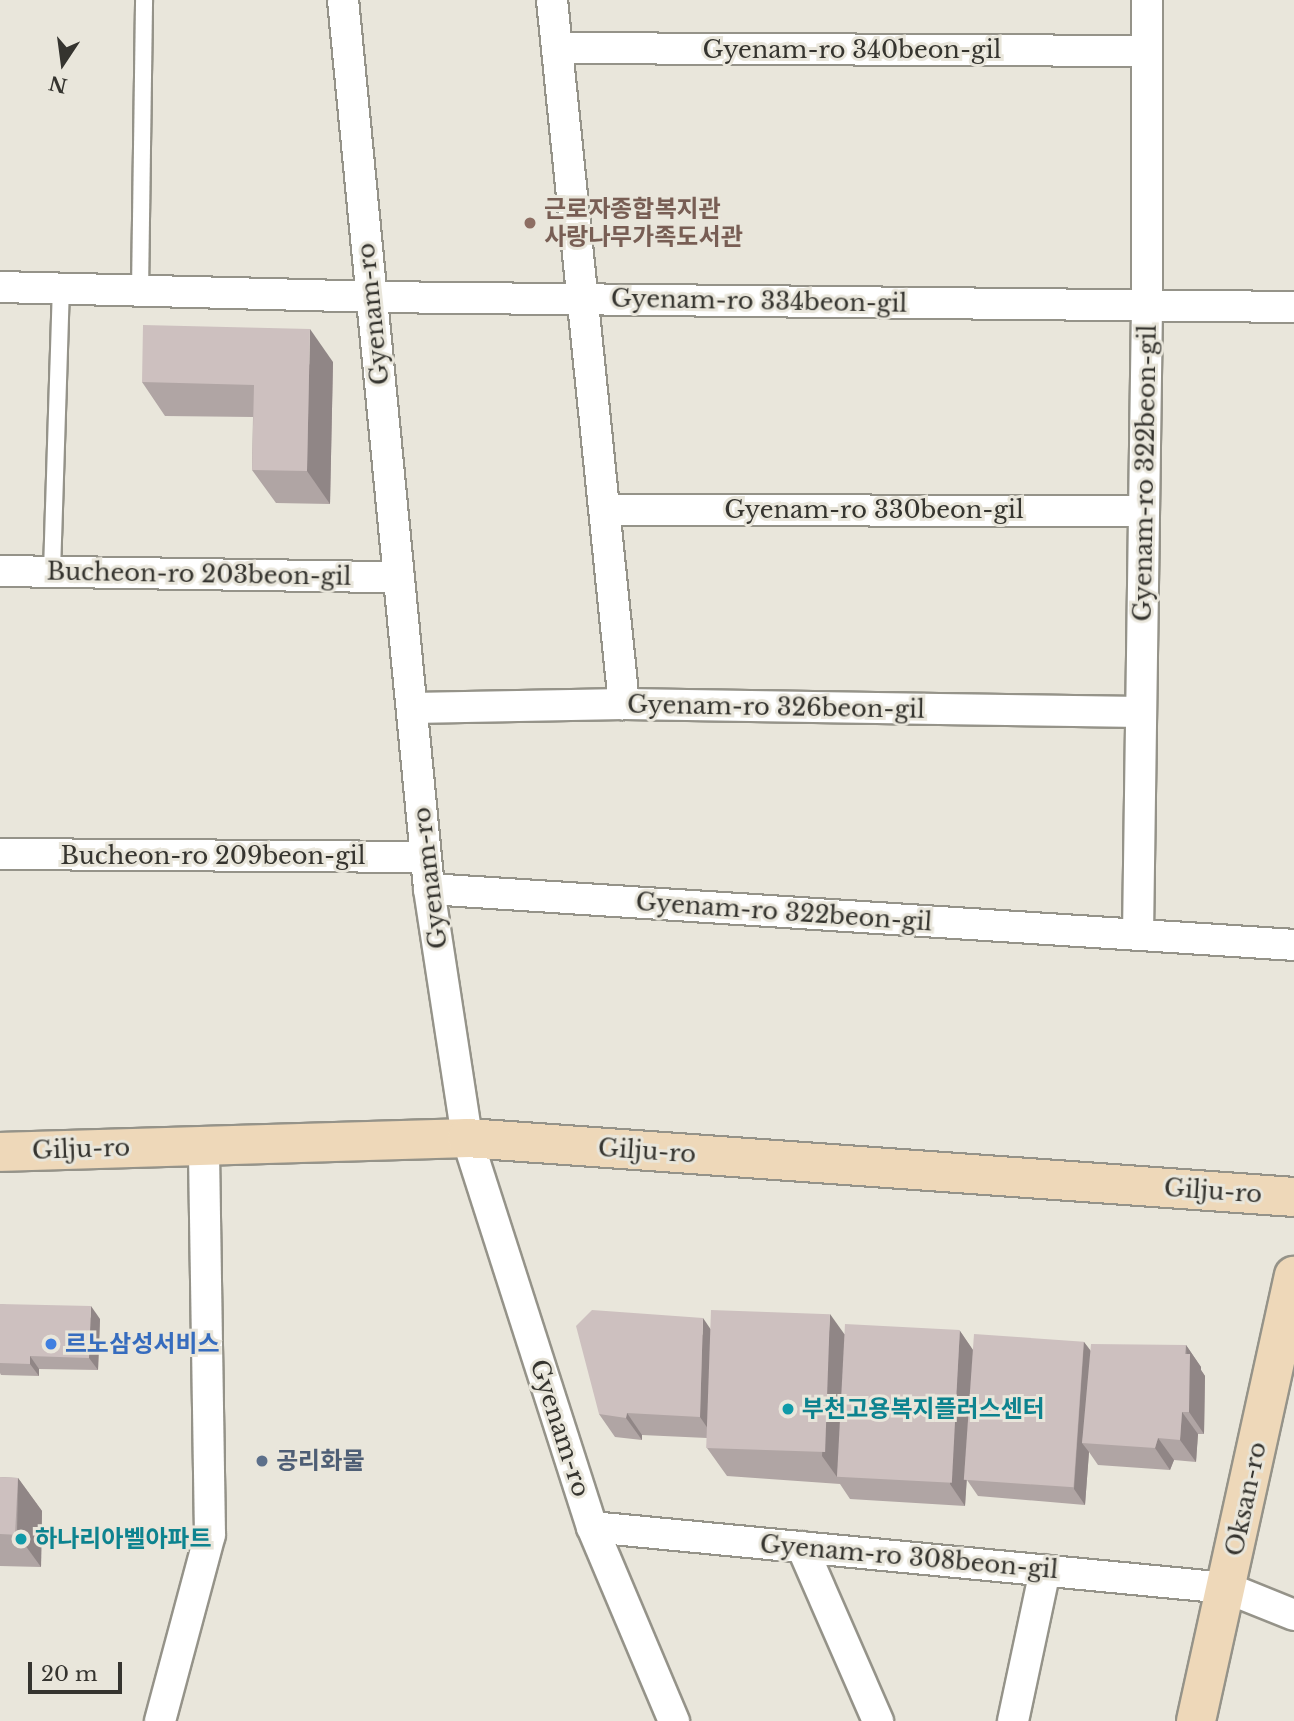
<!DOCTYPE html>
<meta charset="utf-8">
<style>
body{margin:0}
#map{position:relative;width:1294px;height:1721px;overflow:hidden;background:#e9e6db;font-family:"Libre Baskerville","Noto Sans KR",serif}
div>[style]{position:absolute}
.roads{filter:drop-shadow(2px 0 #959389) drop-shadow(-2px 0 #959389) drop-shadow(0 2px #959389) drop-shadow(0 -2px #959389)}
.lane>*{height:16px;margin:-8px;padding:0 8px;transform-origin:8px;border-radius:8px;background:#fff}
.street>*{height:30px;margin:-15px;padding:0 15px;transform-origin:15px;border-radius:15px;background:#fff}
.secondary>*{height:38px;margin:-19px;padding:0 19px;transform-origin:19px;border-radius:19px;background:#eed8b9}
.wall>*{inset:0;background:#b0a5a4}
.shaded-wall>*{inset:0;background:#908686}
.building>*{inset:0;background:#cdc0bf;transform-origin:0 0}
.dots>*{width:19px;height:19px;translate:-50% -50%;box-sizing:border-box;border:4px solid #e9e6db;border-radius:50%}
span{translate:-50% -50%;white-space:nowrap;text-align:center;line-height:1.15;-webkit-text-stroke:6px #e9e6db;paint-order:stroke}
.street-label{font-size:24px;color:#35342f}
.education-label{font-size:24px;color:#785e54;font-weight:700}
.left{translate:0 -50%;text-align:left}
.shop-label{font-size:24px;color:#366cbe;font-weight:700}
.culture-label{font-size:24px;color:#0d838f;font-weight:700}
.service-label{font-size:24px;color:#4e5e75;font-weight:700}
.north{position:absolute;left:28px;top:28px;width:70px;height:70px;-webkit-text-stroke:5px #e9e6db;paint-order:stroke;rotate:193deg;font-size:19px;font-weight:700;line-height:28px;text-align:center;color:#35342f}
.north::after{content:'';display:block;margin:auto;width:24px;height:32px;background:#35342f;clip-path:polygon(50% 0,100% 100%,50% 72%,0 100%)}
.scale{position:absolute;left:28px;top:1662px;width:94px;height:32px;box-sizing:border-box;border:4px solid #35342f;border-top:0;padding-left:9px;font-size:21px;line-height:24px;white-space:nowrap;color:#35342f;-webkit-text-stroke:5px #e9e6db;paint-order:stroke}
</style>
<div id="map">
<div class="roads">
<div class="lane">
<i style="left:140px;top:291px;width:291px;rotate:-89.2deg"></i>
<i style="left:52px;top:572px;width:284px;rotate:-88.2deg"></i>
</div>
<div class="street">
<i style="left:343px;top:0;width:893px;rotate:84.47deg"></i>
<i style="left:429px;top:889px;width:252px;rotate:81.3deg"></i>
<i style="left:467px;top:1138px;width:409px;rotate:72.2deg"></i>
<i style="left:592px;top:1527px;width:211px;rotate:67.1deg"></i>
<i style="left:552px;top:0;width:708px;rotate:84.16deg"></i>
<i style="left:557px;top:48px;width:590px;rotate:0.29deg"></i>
<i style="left:0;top:287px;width:372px;rotate:1.5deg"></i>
<i style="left:372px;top:297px;width:922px;rotate:0.62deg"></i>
<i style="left:605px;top:510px;width:539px;rotate:0.11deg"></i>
<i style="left:0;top:571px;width:399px;rotate:0.9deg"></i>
<i style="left:412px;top:708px;width:212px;rotate:-1.1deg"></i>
<i style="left:624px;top:704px;width:517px;rotate:0.89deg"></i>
<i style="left:0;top:854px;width:426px;rotate:0.4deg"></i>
<i style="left:429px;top:889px;width:867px;rotate:3.7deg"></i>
<i style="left:1138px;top:935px;width:629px;rotate:-89.18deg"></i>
<i style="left:1147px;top:306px;width:306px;rotate:-90deg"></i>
<i style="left:592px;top:1527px;width:638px;rotate:5.49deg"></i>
<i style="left:1227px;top:1588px;width:72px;rotate:21.9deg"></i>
<i style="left:802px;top:1547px;width:190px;rotate:66.4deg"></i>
<i style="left:160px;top:1721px;width:193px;rotate:-75deg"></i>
<i style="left:210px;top:1535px;width:389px;rotate:-90.9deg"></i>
<i style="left:1013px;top:1721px;width:154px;rotate:-78deg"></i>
</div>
<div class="secondary">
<i style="left:0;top:1152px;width:467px;rotate:-1.7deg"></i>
<i style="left:467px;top:1138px;width:829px;rotate:4.08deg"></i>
<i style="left:1196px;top:1721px;width:456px;rotate:-77.6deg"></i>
</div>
</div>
<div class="wall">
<i style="clip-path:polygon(333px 362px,330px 504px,276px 503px,252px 470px,253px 417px,165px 416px,142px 382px)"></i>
<i style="clip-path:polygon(0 1304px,100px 1319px,98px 1370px,39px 1369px,39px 1376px,1px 1375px,0 1373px)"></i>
<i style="clip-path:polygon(710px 1329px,844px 1334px,960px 1331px,973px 1350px,1084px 1342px,1091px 1351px,1186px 1345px,1201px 1367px,1201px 1370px,1205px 1376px,1204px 1434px,1198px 1434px,1196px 1462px,1174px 1460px,1170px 1470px,1098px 1465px,1089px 1452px,1085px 1505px,978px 1496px,967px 1480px,968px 1460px,965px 1506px,850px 1499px,840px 1484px,727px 1476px,707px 1448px,707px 1438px,642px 1435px,642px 1440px,615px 1437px,599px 1414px)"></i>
<i style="clip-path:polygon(0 1477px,18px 1478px,42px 1511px,41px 1567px,0 1566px)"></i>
</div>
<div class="shaded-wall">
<i style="clip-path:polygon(310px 329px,333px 362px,330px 504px,307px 471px)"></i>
<i style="clip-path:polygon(91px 1306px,100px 1319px,98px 1370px,89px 1358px)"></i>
<i style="clip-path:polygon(830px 1314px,850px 1342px,837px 1477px,822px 1456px)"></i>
<i style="clip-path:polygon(703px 1318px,718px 1340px,715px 1439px,700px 1417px)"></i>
<i style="clip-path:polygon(960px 1331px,975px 1353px,965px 1506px,950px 1484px)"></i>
<i style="clip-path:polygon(1084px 1342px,1095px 1357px,1082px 1443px,1089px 1452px,1085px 1505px,1074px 1489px)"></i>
<i style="clip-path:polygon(1186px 1345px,1201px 1367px,1201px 1370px,1205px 1376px,1204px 1434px,1189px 1412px)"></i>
<i style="clip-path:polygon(30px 1356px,39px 1369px,39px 1376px,30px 1364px)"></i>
<i style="clip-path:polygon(1182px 1412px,1198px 1434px,1196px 1462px,1180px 1440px)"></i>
<i style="clip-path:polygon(627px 1413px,642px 1435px,642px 1440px,626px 1418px)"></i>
<i style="clip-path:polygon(1158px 1438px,1174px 1460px,1170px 1470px,1155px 1448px)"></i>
<i style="clip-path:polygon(18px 1478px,42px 1511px,41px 1567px,17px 1534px)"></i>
</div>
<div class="building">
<i style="clip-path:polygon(143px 325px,310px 329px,307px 471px,252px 470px,254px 385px,142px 382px)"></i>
<i style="clip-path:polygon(0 1304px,91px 1306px,89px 1358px,30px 1356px,30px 1364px,0 1363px)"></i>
<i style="clip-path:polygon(592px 1310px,703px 1318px,700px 1417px,627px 1413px,626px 1418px,599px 1414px,576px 1326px)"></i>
<i style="left:711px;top:1310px;width:119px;height:138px;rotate:2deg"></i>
<i style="left:845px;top:1324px;width:115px;height:153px;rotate:3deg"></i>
<i style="left:974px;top:1334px;width:110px;height:146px;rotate:4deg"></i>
<i style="clip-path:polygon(1091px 1344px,1186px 1345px,1185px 1354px,1190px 1354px,1189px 1412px,1182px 1412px,1180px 1440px,1158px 1438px,1155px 1448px,1082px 1443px)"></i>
<i style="left:0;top:1477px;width:18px;height:57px;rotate:3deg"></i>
</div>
<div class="dots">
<i style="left:530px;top:223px;background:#8d6e63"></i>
<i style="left:51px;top:1344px;background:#3f7fe0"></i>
<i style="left:788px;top:1409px;background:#0f9aa8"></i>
<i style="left:262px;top:1461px;background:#5c6f8a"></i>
<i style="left:21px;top:1539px;background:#0f9aa8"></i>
</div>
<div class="street-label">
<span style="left:852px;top:50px">Gyenam-ro 340beon-gil</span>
<span style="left:759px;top:301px;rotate:1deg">Gyenam-ro 334beon-gil</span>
<span style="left:373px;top:314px;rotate:-96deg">Gyenam-ro</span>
<span style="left:1145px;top:473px;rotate:-89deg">Gyenam-ro 322beon-gil</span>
<span style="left:874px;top:510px">Gyenam-ro 330beon-gil</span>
<span style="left:199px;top:574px;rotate:1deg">Bucheon-ro 203beon-gil</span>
<span style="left:776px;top:707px;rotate:1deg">Gyenam-ro 326beon-gil</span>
<span style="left:213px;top:856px">Bucheon-ro 209beon-gil</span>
<span style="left:430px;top:878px;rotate:-97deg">Gyenam-ro</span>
<span style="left:784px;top:912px;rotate:4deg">Gyenam-ro 322beon-gil</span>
<span style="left:81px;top:1149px;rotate:-2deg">Gilju-ro</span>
<span style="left:647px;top:1151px;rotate:4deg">Gilju-ro</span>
<span style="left:1213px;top:1191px;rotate:4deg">Gilju-ro</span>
<span style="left:560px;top:1428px;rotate:72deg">Gyenam-ro</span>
<span style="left:1246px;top:1499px;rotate:-78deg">Oksan-ro</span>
<span style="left:909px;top:1557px;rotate:5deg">Gyenam-ro 308beon-gil</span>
</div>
<div class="education-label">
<span class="left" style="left:544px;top:223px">근로자종합복지관<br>사랑나무가족도서관</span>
</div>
<div class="shop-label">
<span class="left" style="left:65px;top:1344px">르노삼성서비스</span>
</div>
<div class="culture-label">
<span class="left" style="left:802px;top:1409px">부천고용복지플러스센터</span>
<span class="left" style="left:35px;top:1539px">하나리아벨아파트</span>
</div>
<div class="service-label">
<span class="left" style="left:276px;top:1461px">공리화물</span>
</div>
<div class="north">N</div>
<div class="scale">20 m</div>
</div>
